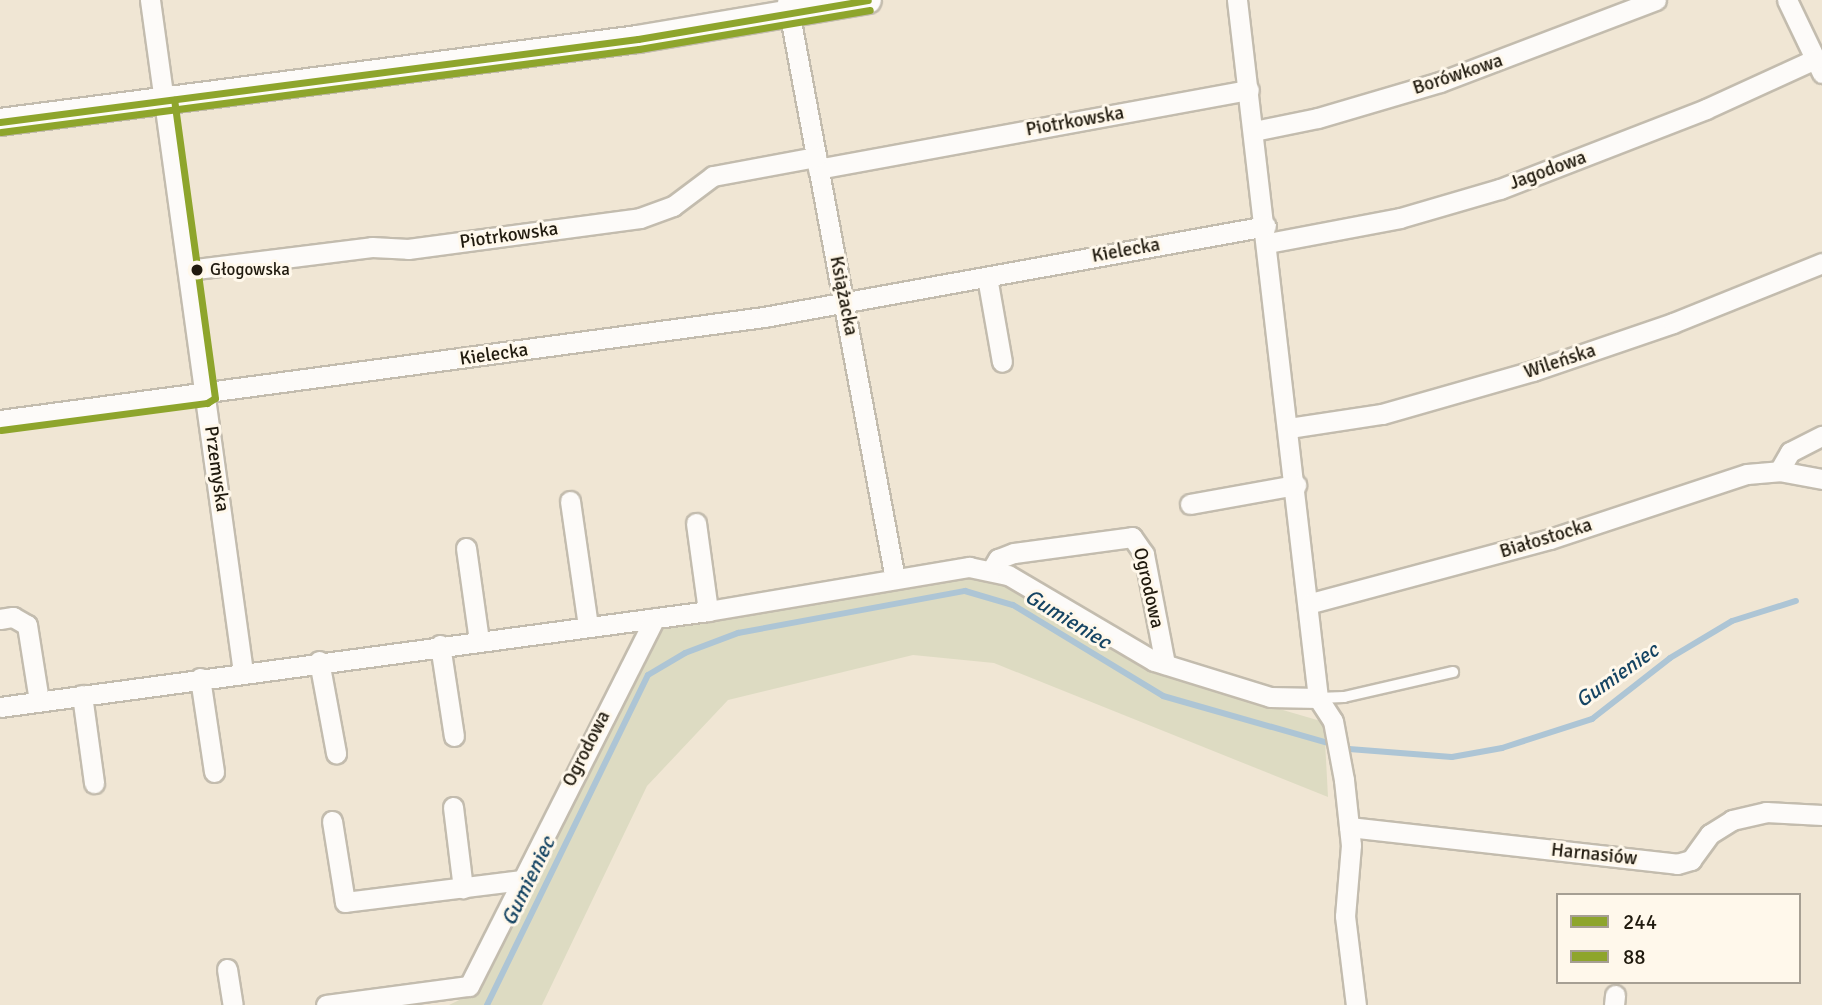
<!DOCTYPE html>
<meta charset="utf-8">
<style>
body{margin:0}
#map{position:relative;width:1822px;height:1005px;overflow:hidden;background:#f0e6d4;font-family:Signika,sans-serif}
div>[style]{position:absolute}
.green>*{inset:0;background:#dddbc2}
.stream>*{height:6px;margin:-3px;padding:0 3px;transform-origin:3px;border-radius:3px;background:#adc5d5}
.roads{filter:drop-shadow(2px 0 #c3bcae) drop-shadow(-2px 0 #c3bcae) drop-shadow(0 2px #c3bcae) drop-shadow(0 -2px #c3bcae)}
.lane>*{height:10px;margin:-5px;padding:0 5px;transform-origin:5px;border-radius:5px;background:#fdfbf9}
.street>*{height:19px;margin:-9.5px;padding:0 9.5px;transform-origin:9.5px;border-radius:9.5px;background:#fdfbf9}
.secondary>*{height:26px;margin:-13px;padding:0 13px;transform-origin:13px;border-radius:13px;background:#fdfbf9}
.bus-1>*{height:7px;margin:-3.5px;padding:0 3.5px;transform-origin:3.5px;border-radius:3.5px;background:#8ea52c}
.bus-2>*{height:7px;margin:-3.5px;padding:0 3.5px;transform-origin:3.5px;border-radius:3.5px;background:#8ea52c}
.dots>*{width:19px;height:19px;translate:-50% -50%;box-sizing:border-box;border:4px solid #fff8eb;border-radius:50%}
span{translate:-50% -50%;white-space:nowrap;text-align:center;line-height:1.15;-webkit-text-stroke:6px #fff8eb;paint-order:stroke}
.bus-label{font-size:17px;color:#201a0e}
.left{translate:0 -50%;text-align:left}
.street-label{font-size:19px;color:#201a0e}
.water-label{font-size:21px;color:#154463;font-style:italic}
.legend{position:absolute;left:1556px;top:893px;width:245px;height:91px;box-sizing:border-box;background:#fff8eb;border:2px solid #a69f93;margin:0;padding:9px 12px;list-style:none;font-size:21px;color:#201a0e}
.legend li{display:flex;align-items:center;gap:14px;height:35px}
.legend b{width:35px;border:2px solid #a69f93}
</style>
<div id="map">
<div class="green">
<i style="clip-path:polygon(972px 576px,996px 579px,1160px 674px,1324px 722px,1328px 797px,994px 663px,913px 655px,728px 700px,647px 786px,542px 1005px,449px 1005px,480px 990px,647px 647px,665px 623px)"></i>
</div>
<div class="stream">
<i style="left:487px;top:1005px;width:367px;rotate:-64deg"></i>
<i style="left:648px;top:675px;width:43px;rotate:-30.7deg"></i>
<i style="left:685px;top:653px;width:57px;rotate:-20.7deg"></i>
<i style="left:738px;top:633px;width:231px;rotate:-10.5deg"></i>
<i style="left:965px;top:591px;width:50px;rotate:16.3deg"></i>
<i style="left:1013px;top:605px;width:175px;rotate:31.2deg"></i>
<i style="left:1163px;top:696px;width:193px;rotate:15.9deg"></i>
<i style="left:1349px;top:749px;width:103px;rotate:4.4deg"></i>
<i style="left:1452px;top:757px;width:51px;rotate:-10.2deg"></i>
<i style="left:1502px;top:748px;width:95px;rotate:-17.9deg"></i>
<i style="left:1592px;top:719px;width:99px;rotate:-38deg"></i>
<i style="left:1670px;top:658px;width:72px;rotate:-30.8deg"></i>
<i style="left:1732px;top:621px;width:67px;rotate:-17.4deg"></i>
</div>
<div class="roads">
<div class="lane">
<i style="left:1318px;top:698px;width:26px;rotate:-2deg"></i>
<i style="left:1344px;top:697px;width:112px;rotate:-12.9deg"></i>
</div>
<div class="street">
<i style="left:150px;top:0;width:678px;rotate:82.12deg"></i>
<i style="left:787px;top:0;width:589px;rotate:79.43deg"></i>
<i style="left:1237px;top:0;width:703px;rotate:83.38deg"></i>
<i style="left:1318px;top:698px;width:27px;rotate:57deg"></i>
<i style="left:1333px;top:721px;width:60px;rotate:79.4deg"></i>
<i style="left:1344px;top:780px;width:65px;rotate:83.9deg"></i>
<i style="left:1351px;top:845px;width:71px;rotate:94.8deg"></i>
<i style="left:1345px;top:916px;width:90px;rotate:83deg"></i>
<i style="left:1787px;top:0;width:81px;rotate:64.4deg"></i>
<i style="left:1254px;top:131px;width:65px;rotate:-11.5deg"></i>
<i style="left:1318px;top:118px;width:127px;rotate:-16.4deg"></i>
<i style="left:1440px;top:82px;width:231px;rotate:-20.8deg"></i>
<i style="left:818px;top:169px;width:438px;rotate:-10.4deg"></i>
<i style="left:1268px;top:243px;width:134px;rotate:-10.7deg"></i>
<i style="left:1400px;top:218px;width:104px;rotate:-16.2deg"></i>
<i style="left:1500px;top:189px;width:221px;rotate:-21.2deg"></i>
<i style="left:1706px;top:109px;width:120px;rotate:-24.6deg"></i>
<i style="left:188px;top:270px;width:185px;rotate:-7.1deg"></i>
<i style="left:372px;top:247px;width:36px;rotate:3deg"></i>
<i style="left:408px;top:249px;width:234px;rotate:-7.6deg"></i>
<i style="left:640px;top:218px;width:35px;rotate:-20deg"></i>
<i style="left:673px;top:206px;width:50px;rotate:-36.9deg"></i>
<i style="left:713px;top:176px;width:105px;rotate:-10.5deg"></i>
<i style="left:987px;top:277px;width:86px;rotate:80deg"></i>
<i style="left:0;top:420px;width:771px;rotate:-7.68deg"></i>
<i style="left:764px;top:317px;width:510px;rotate:-10.27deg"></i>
<i style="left:1289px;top:428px;width:94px;rotate:-8.6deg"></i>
<i style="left:1382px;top:414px;width:157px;rotate:-15.9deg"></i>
<i style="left:1533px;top:371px;width:148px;rotate:-18.9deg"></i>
<i style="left:1673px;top:323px;width:161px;rotate:-21.9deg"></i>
<i style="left:1779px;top:471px;width:22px;rotate:-60deg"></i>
<i style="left:1790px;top:452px;width:36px;rotate:-27deg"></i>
<i style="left:570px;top:501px;width:126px;rotate:81.8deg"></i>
<i style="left:1190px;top:504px;width:108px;rotate:-10.2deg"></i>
<i style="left:696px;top:523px;width:89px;rotate:82.2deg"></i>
<i style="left:466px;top:548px;width:93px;rotate:82deg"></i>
<i style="left:992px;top:569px;width:12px;rotate:-59deg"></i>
<i style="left:998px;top:559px;width:17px;rotate:-21deg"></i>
<i style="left:1014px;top:553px;width:119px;rotate:-7.7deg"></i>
<i style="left:1132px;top:537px;width:21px;rotate:55deg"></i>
<i style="left:1144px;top:554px;width:112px;rotate:79.2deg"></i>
<i style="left:1311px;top:603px;width:247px;rotate:-15deg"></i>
<i style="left:1550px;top:539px;width:207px;rotate:-18.3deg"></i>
<i style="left:1747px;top:474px;width:32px;rotate:-5deg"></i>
<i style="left:1779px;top:471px;width:44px;rotate:10.5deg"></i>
<i style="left:0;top:619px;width:13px;rotate:-9deg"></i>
<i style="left:13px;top:617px;width:16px;rotate:30deg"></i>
<i style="left:27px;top:625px;width:77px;rotate:81deg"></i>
<i style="left:440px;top:645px;width:92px;rotate:81.3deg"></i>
<i style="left:319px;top:661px;width:94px;rotate:79.5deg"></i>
<i style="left:200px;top:678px;width:95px;rotate:81.5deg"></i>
<i style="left:82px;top:695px;width:89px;rotate:82.2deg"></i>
<i style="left:0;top:707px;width:714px;rotate:-7.72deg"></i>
<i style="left:708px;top:611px;width:265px;rotate:-9.6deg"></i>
<i style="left:969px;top:567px;width:40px;rotate:12deg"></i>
<i style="left:1008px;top:575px;width:169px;rotate:30.5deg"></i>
<i style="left:1154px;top:661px;width:121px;rotate:17.2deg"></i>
<i style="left:1270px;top:697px;width:48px;rotate:1.2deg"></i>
<i style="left:453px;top:807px;width:82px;rotate:83deg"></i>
<i style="left:332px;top:821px;width:82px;rotate:80.9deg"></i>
<i style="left:345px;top:902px;width:177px;rotate:-7.1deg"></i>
<i style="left:1349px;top:827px;width:330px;rotate:6.4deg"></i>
<i style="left:1677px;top:864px;width:15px;rotate:-16deg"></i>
<i style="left:1691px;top:860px;width:32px;rotate:-54deg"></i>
<i style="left:1710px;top:834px;width:26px;rotate:-32deg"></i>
<i style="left:1732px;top:820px;width:35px;rotate:-13deg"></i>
<i style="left:1766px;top:812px;width:56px;rotate:3.1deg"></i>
<i style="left:227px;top:969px;width:36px;rotate:81deg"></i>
<i style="left:326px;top:1005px;width:144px;rotate:-7.6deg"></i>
<i style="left:469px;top:986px;width:412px;rotate:-63.2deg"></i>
<i style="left:1614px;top:1005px;width:10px;rotate:-84deg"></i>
</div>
<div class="secondary">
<i style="left:0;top:122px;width:643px;rotate:-7.41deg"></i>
<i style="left:638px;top:39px;width:233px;rotate:-9.6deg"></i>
</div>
</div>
<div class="bus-1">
<i style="left:0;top:122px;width:643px;rotate:-7.41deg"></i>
<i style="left:638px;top:39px;width:233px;rotate:-9.6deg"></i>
</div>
<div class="bus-2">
<i style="left:1px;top:132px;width:643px;rotate:-7.41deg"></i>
<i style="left:639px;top:49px;width:234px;rotate:-9.6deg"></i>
<i style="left:1px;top:430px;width:208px;rotate:-7.5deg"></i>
<i style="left:207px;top:403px;width:9px;rotate:-32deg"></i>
<i style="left:215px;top:398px;width:301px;rotate:-97.8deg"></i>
</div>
<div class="dots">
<i style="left:197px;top:270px;background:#201a0e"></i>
</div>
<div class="bus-label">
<span class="left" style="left:210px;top:270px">Głogowska</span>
</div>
<div class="street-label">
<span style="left:1458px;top:75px;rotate:-18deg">Borówkowa</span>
<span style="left:1075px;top:122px;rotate:-10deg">Piotrkowska</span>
<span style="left:1548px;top:171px;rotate:-20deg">Jagodowa</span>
<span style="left:509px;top:236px;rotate:-8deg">Piotrkowska</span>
<span style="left:1126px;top:251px;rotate:-10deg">Kielecka</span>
<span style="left:843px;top:296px;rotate:79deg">Książacka</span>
<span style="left:494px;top:355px;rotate:-8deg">Kielecka</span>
<span style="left:1560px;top:362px;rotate:-18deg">Wileńska</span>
<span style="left:216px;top:469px;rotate:82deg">Przemyska</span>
<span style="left:1546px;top:539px;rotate:-17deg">Białostocka</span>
<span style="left:1148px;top:588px;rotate:77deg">Ogrodowa</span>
<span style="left:587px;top:749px;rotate:-63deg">Ogrodowa</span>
<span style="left:1594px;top:855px;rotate:6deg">Harnasiów</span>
</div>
<div class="water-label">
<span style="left:1068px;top:619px;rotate:31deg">Gumieniec</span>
<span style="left:1617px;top:675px;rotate:-35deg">Gumieniec</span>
<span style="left:528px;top:881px;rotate:-64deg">Gumieniec</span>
</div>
<ul class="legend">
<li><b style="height:9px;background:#8ea52c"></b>244</li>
<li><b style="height:9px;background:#8ea52c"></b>88</li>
</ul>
</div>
